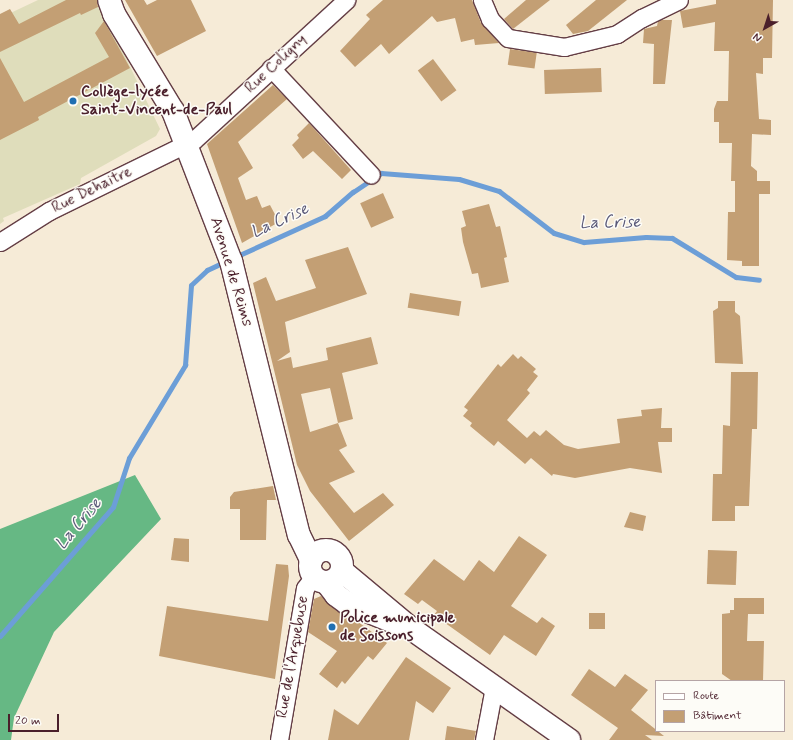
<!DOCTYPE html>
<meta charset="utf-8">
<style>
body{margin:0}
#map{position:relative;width:793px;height:740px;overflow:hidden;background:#f6ebd7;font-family:Mynerve,sans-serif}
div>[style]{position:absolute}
.built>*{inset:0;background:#dfddbb}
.forest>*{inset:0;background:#66b884}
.stream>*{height:5px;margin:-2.5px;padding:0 2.5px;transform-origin:2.5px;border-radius:2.5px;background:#6c9ed7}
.building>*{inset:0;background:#c39f74;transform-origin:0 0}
.roads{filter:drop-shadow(1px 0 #643e45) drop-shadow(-1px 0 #643e45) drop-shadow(0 1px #643e45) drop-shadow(0 -1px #643e45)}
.minor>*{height:17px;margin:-8.5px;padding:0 8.5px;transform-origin:8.5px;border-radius:8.5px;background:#fff}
.major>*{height:22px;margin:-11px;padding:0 11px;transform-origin:11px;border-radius:11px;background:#fff}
.major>.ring{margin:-11px;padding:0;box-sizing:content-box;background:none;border:22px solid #fff;border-radius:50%}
.dots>*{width:11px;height:11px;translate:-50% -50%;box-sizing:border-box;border:2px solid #fdfcf7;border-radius:50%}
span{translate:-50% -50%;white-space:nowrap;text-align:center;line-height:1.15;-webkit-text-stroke:3px #fdfcf7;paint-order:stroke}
.street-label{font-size:16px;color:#4a1f2b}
.poi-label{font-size:16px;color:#4a1f2b;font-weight:700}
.left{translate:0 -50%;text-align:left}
.water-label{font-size:17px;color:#595878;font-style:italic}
.legend{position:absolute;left:655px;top:680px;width:130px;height:52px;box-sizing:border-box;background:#fdfcf7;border:1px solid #b5a4a5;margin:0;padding:5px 7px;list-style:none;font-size:12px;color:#4a1f2b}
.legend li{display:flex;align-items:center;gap:8px;height:20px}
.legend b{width:20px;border:1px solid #b5a4a5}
.north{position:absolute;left:745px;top:8px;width:40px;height:40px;-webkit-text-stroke:3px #fdfcf7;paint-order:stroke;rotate:219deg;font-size:11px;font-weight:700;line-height:16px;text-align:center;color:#4a1f2b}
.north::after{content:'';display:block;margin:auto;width:14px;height:18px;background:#4a1f2b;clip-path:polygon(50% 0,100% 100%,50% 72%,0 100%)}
.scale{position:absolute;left:8px;top:714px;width:51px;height:18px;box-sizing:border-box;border:2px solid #4a1f2b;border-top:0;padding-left:5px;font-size:12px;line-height:14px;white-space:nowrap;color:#4a1f2b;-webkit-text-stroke:3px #fdfcf7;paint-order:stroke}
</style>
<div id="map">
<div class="built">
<i style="clip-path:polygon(38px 0,94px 0,122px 50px,160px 129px,156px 136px,81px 178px,80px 184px,3px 218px,4px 221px,0 224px,0 18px)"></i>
</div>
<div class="forest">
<i style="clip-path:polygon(135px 475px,161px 519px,54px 632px,14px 718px,11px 740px,0 740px,0 529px)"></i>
</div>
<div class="stream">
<i style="left:235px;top:257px;width:99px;rotate:-24.5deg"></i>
<i style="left:325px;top:216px;width:37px;rotate:-41deg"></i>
<i style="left:353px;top:192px;width:34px;rotate:-34deg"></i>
<i style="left:381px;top:173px;width:78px;rotate:4.4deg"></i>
<i style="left:459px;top:179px;width:42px;rotate:16.7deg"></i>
<i style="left:499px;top:191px;width:69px;rotate:37.4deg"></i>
<i style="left:554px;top:233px;width:31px;rotate:17deg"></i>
<i style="left:584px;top:242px;width:62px;rotate:-4.6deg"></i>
<i style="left:646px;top:237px;width:26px;rotate:2deg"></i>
<i style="left:672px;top:238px;width:75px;rotate:31.4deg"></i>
<i style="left:736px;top:277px;width:23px;rotate:7deg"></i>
<i style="left:0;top:636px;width:171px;rotate:-48.8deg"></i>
<i style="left:113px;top:507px;width:52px;rotate:-71.9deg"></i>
<i style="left:129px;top:458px;width:109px;rotate:-58.9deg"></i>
<i style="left:185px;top:365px;width:80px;rotate:-85.7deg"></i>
<i style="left:191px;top:285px;width:22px;rotate:-43deg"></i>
<i style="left:207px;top:270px;width:21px;rotate:-25deg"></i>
</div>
<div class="building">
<i style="clip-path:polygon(66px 0,97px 0,98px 7px,81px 15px,80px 13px,0 52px,0 14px,10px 9px,19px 24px)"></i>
<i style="clip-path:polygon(125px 0,144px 0,147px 5px,157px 0,191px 0,206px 31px,157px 56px)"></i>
<i style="clip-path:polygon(383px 0,472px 0,481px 23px,499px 43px,475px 45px,474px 39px,461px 42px,455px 18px,437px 22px,432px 16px,389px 54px,381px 44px,355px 67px,340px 51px,370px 19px,366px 15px)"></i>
<i style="clip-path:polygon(526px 0,550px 0,513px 29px,504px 19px)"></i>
<i style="clip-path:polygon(596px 0,627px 0,588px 31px,573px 34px,566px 25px)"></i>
<i style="clip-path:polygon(716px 0,773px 0,772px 58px,763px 58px,763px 74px,756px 73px,759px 119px,771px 120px,771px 135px,752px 134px,751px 166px,757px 171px,757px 181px,770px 181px,770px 194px,759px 194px,759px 266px,742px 266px,742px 261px,727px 260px,728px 212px,735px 212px,735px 181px,731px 181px,732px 143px,719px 143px,719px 122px,714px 122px,714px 109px,717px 101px,728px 101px,729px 51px,714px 51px,715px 22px,683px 28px,680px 11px,716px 4px)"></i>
<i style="clip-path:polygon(661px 20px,672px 20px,665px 84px,653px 84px,654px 44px,643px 43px,644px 29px,657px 26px,658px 21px)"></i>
<i style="clip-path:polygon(104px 21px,130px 68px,38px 117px,39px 120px,0 140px,0 58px,24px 102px,109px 57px,95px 33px)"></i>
<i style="left:510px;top:49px;width:27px;height:16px;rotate:8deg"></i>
<i style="left:433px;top:59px;width:39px;height:19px;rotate:53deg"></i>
<i style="left:601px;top:68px;width:24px;height:57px;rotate:88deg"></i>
<i style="clip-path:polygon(273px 85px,287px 99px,238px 142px,253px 168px,238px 178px,246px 200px,257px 196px,262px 208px,270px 205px,279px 222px,242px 243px,207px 144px)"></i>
<i style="clip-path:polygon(309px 123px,351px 170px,342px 179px,313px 151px,303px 159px,292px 145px,299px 138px,297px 135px)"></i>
<i style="left:383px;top:193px;width:27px;height:25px;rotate:66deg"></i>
<i style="clip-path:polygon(489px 204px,496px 227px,500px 226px,507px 257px,504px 258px,509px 282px,481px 288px,478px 273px,472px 274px,463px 242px,461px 228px,466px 226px,462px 211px)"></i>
<i style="clip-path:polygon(evenodd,348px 247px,367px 294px,285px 322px,290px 352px,277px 361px,291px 357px,293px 368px,328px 360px,326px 348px,371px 337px,378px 364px,342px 373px,353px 419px,338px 423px,347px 446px,339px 450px,355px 472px,329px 483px,354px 513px,383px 493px,394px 505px,349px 541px,310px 491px,297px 465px,253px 283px,266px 277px,276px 301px,316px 288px,305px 260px,348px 247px,330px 388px,338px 423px,310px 432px,301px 394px,330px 388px)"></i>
<i style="left:410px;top:293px;width:52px;height:15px;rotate:9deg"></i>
<i style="clip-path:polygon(718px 301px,735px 301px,735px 312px,740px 316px,743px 364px,715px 363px,713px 311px,718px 308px)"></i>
<i style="clip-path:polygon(513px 354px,518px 359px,521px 356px,536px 369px,533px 372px,538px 376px,527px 390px,530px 393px,507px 420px,527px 438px,534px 431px,540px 436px,546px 430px,564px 445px,578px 449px,620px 443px,617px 419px,642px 416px,641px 410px,662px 408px,661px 428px,672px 428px,672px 442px,658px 442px,662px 473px,630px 468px,575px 478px,553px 474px,552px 476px,531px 458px,525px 464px,498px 441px,494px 446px,470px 426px,472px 423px,463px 416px,468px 410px,464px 407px,498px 364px,501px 367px)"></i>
<i style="clip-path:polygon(731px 372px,758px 372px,757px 429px,752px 429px,749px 506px,735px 506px,735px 521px,712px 521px,713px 474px,722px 474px,723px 425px,730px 426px)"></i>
<i style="clip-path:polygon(273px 486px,276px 500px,267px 500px,266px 540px,240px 540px,240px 509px,230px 509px,230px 497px,234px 492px)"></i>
<i style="clip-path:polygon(630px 512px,646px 516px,643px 531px,624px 527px)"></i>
<i style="clip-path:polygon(519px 536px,547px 555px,511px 606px,537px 623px,542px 617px,555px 626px,536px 656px,504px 635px,490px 655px,434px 615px,437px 611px,422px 600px,418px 604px,404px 594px,434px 559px,464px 581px,479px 560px,494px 572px)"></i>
<i style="clip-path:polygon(174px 538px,189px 539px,189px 562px,171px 560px)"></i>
<i style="left:708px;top:550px;width:29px;height:34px;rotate:2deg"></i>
<i style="clip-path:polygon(276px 564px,288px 565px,289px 576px,275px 679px,159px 656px,167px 606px,268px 621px)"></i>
<i style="clip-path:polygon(321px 596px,340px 613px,354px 619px,387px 643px,373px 660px,368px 656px,345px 684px,342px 681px,337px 688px,319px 674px,337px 651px,308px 632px,314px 599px)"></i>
<i style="clip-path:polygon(734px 598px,764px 598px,764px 614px,748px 614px,747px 641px,764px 641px,763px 681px,732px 681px,722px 674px,722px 614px,730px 613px,730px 610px,734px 610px)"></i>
<i style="left:589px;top:613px;width:16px;height:16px"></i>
<i style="clip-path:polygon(406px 657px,451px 688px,433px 713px,416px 701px,409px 740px,328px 740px,334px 709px,358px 725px)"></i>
<i style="clip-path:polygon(589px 669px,615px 687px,625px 674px,648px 690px,631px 710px,664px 736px,645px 735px,652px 740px,609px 740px,618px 728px,571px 695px)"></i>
<i style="clip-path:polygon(447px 726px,476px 731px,474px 740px,445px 740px)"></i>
</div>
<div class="roads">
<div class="minor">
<i style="left:482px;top:0;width:21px;rotate:67deg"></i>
<i style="left:490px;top:19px;width:26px;rotate:47deg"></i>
<i style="left:508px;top:38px;width:57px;rotate:9.1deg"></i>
<i style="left:564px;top:47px;width:55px;rotate:-13.8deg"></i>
<i style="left:617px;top:34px;width:30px;rotate:-33deg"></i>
<i style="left:642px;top:18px;width:41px;rotate:-25.9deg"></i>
<i style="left:271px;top:68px;width:146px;rotate:46.9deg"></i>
<i style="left:0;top:242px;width:58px;rotate:-32.3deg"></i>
<i style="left:49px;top:211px;width:161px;rotate:-26.1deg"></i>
<i style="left:194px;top:140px;width:207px;rotate:-42.6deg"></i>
<i style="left:279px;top:740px;width:154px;rotate:-80.3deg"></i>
<i style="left:305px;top:588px;width:15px;rotate:-53deg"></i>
<i style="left:484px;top:740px;width:54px;rotate:-79.3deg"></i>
</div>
<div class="major">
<i style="left:109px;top:0;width:15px;rotate:70deg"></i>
<i style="left:114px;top:14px;width:114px;rotate:58.7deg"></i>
<i style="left:173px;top:111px;width:161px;rotate:68.9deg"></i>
<i style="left:231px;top:261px;width:282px;rotate:76.1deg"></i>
<i style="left:299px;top:535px;width:28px;rotate:64deg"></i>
<i class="ring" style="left:310px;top:550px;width:10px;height:10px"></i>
<i style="left:342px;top:571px;width:87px;rotate:39.9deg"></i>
<i style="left:409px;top:627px;width:196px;rotate:35.2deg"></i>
<i style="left:326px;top:582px;width:16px;rotate:52deg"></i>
<i style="left:336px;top:595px;width:14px;rotate:36deg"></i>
<i style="left:347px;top:603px;width:53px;rotate:22.2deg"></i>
</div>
</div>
<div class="dots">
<i style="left:73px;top:101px;background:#1f6fb2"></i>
<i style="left:332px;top:627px;background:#1f6fb2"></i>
</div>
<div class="street-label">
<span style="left:276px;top:64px;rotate:-43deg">Rue Coligny</span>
<span style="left:92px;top:190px;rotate:-26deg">Rue Dehaitre</span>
<span style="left:231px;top:272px;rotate:73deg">Avenue de Reims</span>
<span style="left:293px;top:657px;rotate:-80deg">Rue de l'Arquebuse</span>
</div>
<div class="poi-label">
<span class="left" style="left:81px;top:101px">Collège-lycée<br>Saint-Vincent-de-Paul</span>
<span class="left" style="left:340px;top:627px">Police municipale<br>de Soissons</span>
</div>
<div class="water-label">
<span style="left:280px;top:221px;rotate:-25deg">La Crise</span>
<span style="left:610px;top:223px;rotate:-1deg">La Crise</span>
<span style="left:79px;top:524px;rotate:-50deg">La Crise</span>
</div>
<ul class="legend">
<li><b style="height:5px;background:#fff"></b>Route</li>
<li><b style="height:11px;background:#c39f74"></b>Bâtiment</li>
</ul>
<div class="north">N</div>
<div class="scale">20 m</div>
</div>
